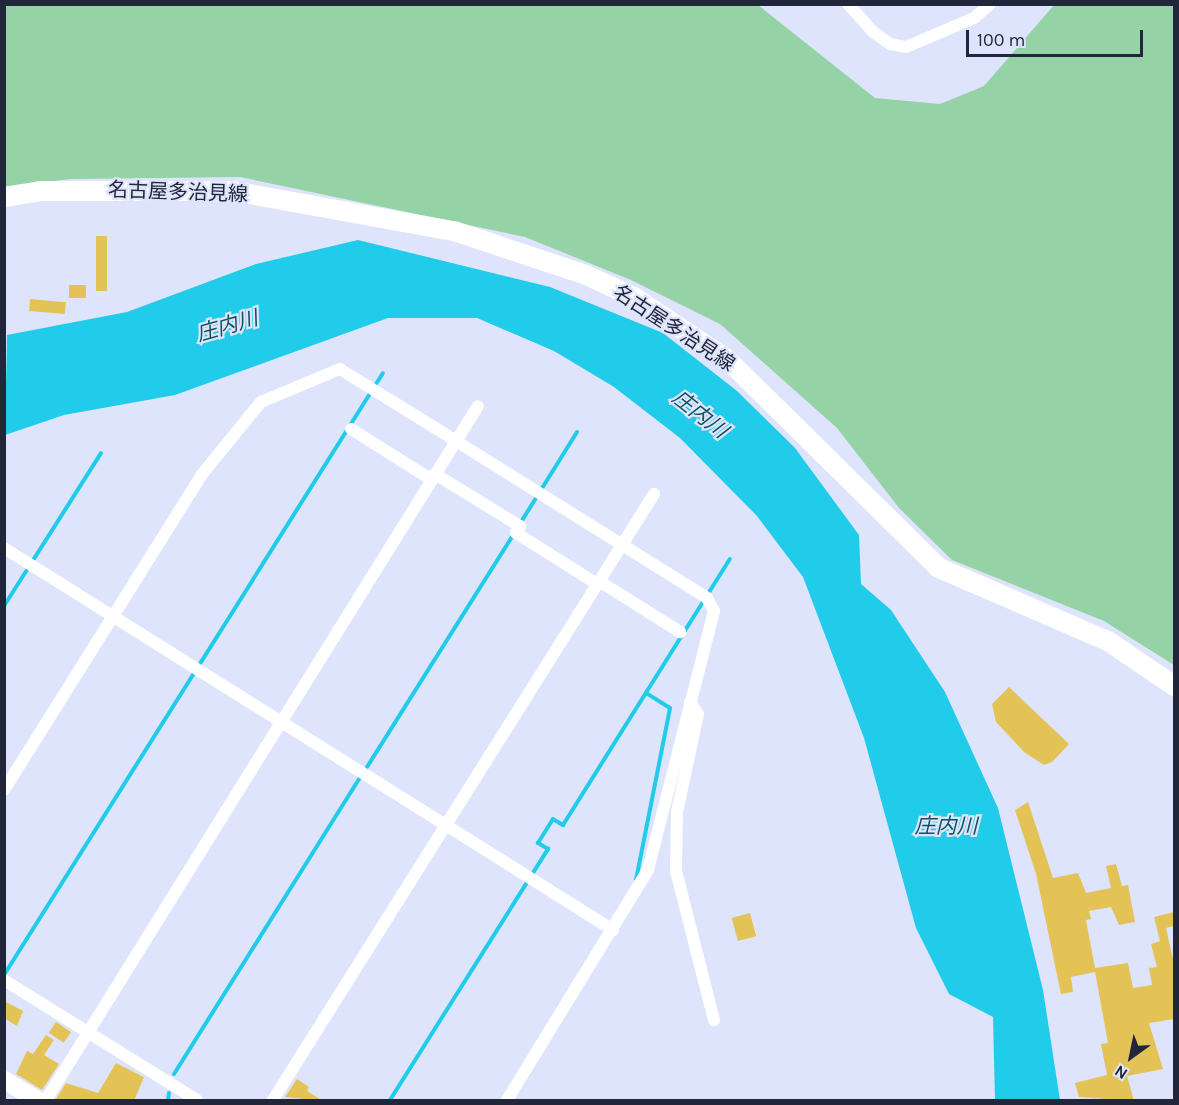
<!DOCTYPE html>
<meta charset="utf-8">
<style>
body{margin:0}
#map{position:relative;width:1179px;height:1105px;overflow:hidden;background:#dee4fb;font-family:Karla,"Noto Sans JP",sans-serif}
div>[style]{position:absolute}
.green>*{inset:0;background:#95d2a6}
.water>*{inset:0;background:#20cce9}
.stream>*{height:4px;margin:-2px;padding:0 2px;transform-origin:2px;border-radius:2px;background:#20cce9}
.building>*{inset:0;background:#e3c356;transform-origin:0 0}
.street>*{height:12px;margin:-6px;padding:0 6px;transform-origin:6px;border-radius:6px;background:#fff}
.secondary>*{height:18px;margin:-9px;padding:0 9px;transform-origin:9px;border-radius:9px;background:#fff}
.primary>*{height:20px;margin:-10px;padding:0 10px;transform-origin:10px;border-radius:10px;background:#fff}
span{translate:-50% -50%;white-space:nowrap;text-align:center;line-height:1.15;-webkit-text-stroke:4.5px #dee4fb;paint-order:stroke}
.street-label{font-size:20px;color:#21263b}
.water-label{font-size:21px;color:#11525e;font-style:italic}
.frame{position:absolute;inset:0;border:6px solid #21263b;pointer-events:none}
.north{position:absolute;left:1101px;top:1027px;width:60px;height:60px;-webkit-text-stroke:4px #dee4fb;paint-order:stroke;rotate:213deg;font-size:16px;font-weight:700;line-height:24px;text-align:center;color:#21263b}
.north::after{content:'';display:block;margin:auto;width:21px;height:27px;background:#21263b;clip-path:polygon(50% 0,100% 100%,50% 72%,0 100%)}
.scale{position:absolute;left:966px;top:30px;width:177px;height:27px;box-sizing:border-box;border:3px solid #21263b;border-top:0;padding-left:8px;font-size:18px;line-height:21px;white-space:nowrap;color:#21263b;-webkit-text-stroke:4px #dee4fb;paint-order:stroke}
</style>
<div id="map">
<div class="green">
<i style="clip-path:polygon(4px 5px,758px 5px,875px 98px,940px 104px,984px 86px,1054px 5px,1174px 5px,1174px 665px,1104px 621px,952px 560px,899px 508px,837px 428px,720px 324px,631px 280px,525px 237px,240px 177px,71px 179px,5px 187px)"></i>
</div>
<div class="water">
<i style="clip-path:polygon(358px 240px,550px 287px,663px 333px,737px 391px,795px 448px,859px 535px,861px 584px,891px 610px,945px 692px,998px 808px,1043px 990px,1060px 1100px,995px 1100px,993px 1017px,949px 994px,916px 928px,864px 738px,803px 577px,757px 516px,680px 438px,614px 387px,554px 351px,477px 318px,388px 318px,175px 395px,64px 415px,5px 435px,7px 335px,127px 312px,256px 264px)"></i>
</div>
<div class="stream">
<i style="left:521px;top:522px;width:106px;rotate:-58.1deg"></i>
<i style="left:4px;top:606px;width:181px;rotate:-57.6deg"></i>
<i style="left:367px;top:767px;width:272px;rotate:-57.8deg"></i>
<i style="left:636px;top:880px;width:175px;rotate:-78.8deg"></i>
<i style="left:670px;top:708px;width:28px;rotate:-148deg"></i>
<i style="left:4px;top:975px;width:711px;rotate:-57.81deg"></i>
<i style="left:174px;top:1074px;width:350px;rotate:-57.9deg"></i>
<i style="left:168px;top:1100px;width:7px;rotate:-82deg"></i>
<i style="left:390px;top:1100px;width:297px;rotate:-57.8deg"></i>
<i style="left:548px;top:849px;width:12px;rotate:-149deg"></i>
<i style="left:538px;top:843px;width:28px;rotate:-58deg"></i>
<i style="left:553px;top:819px;width:12px;rotate:31deg"></i>
<i style="left:563px;top:825px;width:314px;rotate:-57.9deg"></i>
</div>
<div class="building">
<i style="left:96px;top:236px;width:11px;height:55px"></i>
<i style="left:69px;top:285px;width:17px;height:13px"></i>
<i style="left:30px;top:299px;width:36px;height:12px;rotate:5deg"></i>
<i style="clip-path:polygon(1009px 687px,1069px 744px,1052px 762px,1044px 765px,1024px 752px,996px 722px,992px 704px)"></i>
<i style="clip-path:polygon(1028px 802px,1053px 878px,1078px 873px,1086px 893px,1111px 888px,1106px 866px,1116px 864px,1122px 886px,1128px 885px,1135px 922px,1119px 925px,1111px 907px,1089px 911px,1091px 919px,1086px 920px,1095px 968px,1128px 963px,1133px 988px,1152px 985px,1149px 968px,1157px 967px,1151px 944px,1160px 941px,1154px 917px,1174px 912px,1174px 926px,1166px 928px,1174px 964px,1174px 1019px,1149px 1023px,1163px 1069px,1127px 1076px,1134px 1101px,1079px 1097px,1075px 1083px,1107px 1075px,1101px 1044px,1108px 1043px,1095px 972px,1071px 977px,1073px 992px,1061px 994px,1036px 874px,1015px 810px)"></i>
<i style="left:750px;top:913px;width:24px;height:19px;rotate:75deg"></i>
<i style="clip-path:polygon(4px 1001px,23px 1011px,17px 1026px,4px 1018px)"></i>
<i style="left:56px;top:1022px;width:18px;height:13px;rotate:34deg"></i>
<i style="clip-path:polygon(46px 1035px,54px 1040px,44px 1055px,59px 1064px,42px 1090px,16px 1074px,27px 1051px,33px 1054px)"></i>
<i style="clip-path:polygon(116px 1063px,144px 1077px,134px 1101px,56px 1099px,66px 1083px,98px 1093px)"></i>
<i style="clip-path:polygon(297px 1079px,309px 1087px,307px 1091px,323px 1101px,285px 1097px)"></i>
</div>
<div class="street">
<i style="left:848px;top:4px;width:36px;rotate:48deg"></i>
<i style="left:872px;top:31px;width:22px;rotate:36deg"></i>
<i style="left:890px;top:44px;width:16px;rotate:11deg"></i>
<i style="left:906px;top:47px;width:74px;rotate:-23.1deg"></i>
<i style="left:974px;top:18px;width:21px;rotate:-41deg"></i>
<i style="left:351px;top:429px;width:96px;rotate:32.2deg"></i>
<i style="left:435px;top:474px;width:100px;rotate:31.5deg"></i>
<i style="left:520px;top:526px;width:8px;rotate:120deg"></i>
<i style="left:516px;top:533px;width:96px;rotate:32.2deg"></i>
<i style="left:4px;top:548px;width:719px;rotate:32.1deg"></i>
<i style="left:599px;top:581px;width:96px;rotate:32.2deg"></i>
<i style="left:690px;top:702px;width:14px;rotate:56deg"></i>
<i style="left:698px;top:714px;width:100px;rotate:102.1deg"></i>
<i style="left:677px;top:812px;width:59px;rotate:91deg"></i>
<i style="left:676px;top:871px;width:154px;rotate:75.7deg"></i>
<i style="left:4px;top:790px;width:374px;rotate:-57.9deg"></i>
<i style="left:203px;top:473px;width:92px;rotate:-50.8deg"></i>
<i style="left:261px;top:402px;width:86px;rotate:-22.7deg"></i>
<i style="left:340px;top:369px;width:137px;rotate:31.8deg"></i>
<i style="left:456px;top:441px;width:296px;rotate:32deg"></i>
<i style="left:707px;top:598px;width:15px;rotate:62deg"></i>
<i style="left:714px;top:611px;width:267px;rotate:104.3deg"></i>
<i style="left:648px;top:870px;width:270px;rotate:121.5deg"></i>
<i style="left:4px;top:980px;width:227px;rotate:31.9deg"></i>
<i style="left:46px;top:1100px;width:817px;rotate:-58.1deg"></i>
<i style="left:273px;top:1100px;width:716px;rotate:-57.84deg"></i>
</div>
<div class="secondary">
<i style="left:4px;top:1080px;width:39px;rotate:31deg"></i>
</div>
<div class="primary">
<i style="left:4px;top:197px;width:36px;rotate:-9deg"></i>
<i style="left:40px;top:191px;width:193px"></i>
<i style="left:233px;top:191px;width:225px;rotate:10.3deg"></i>
<i style="left:454px;top:231px;width:139px;rotate:18.4deg"></i>
<i style="left:586px;top:275px;width:53px;rotate:24.6deg"></i>
<i style="left:634px;top:297px;width:113px;rotate:33.8deg"></i>
<i style="left:728px;top:360px;width:296px;rotate:44.6deg"></i>
<i style="left:939px;top:568px;width:184px;rotate:23.4deg"></i>
<i style="left:1108px;top:641px;width:80px;rotate:34.3deg"></i>
</div>
<div class="street-label">
<span style="left:178px;top:192px;rotate:2deg">名古屋多治見線</span>
<span style="left:674px;top:328px;rotate:33deg">名古屋多治見線</span>
</div>
<div class="water-label">
<span style="left:227px;top:326px;rotate:-16deg">庄内川</span>
<span style="left:700px;top:414px;rotate:38deg">庄内川</span>
<span style="left:946px;top:826px">庄内川</span>
</div>
<div class="frame"></div>
<div class="north">N</div>
<div class="scale">100 m</div>
</div>
